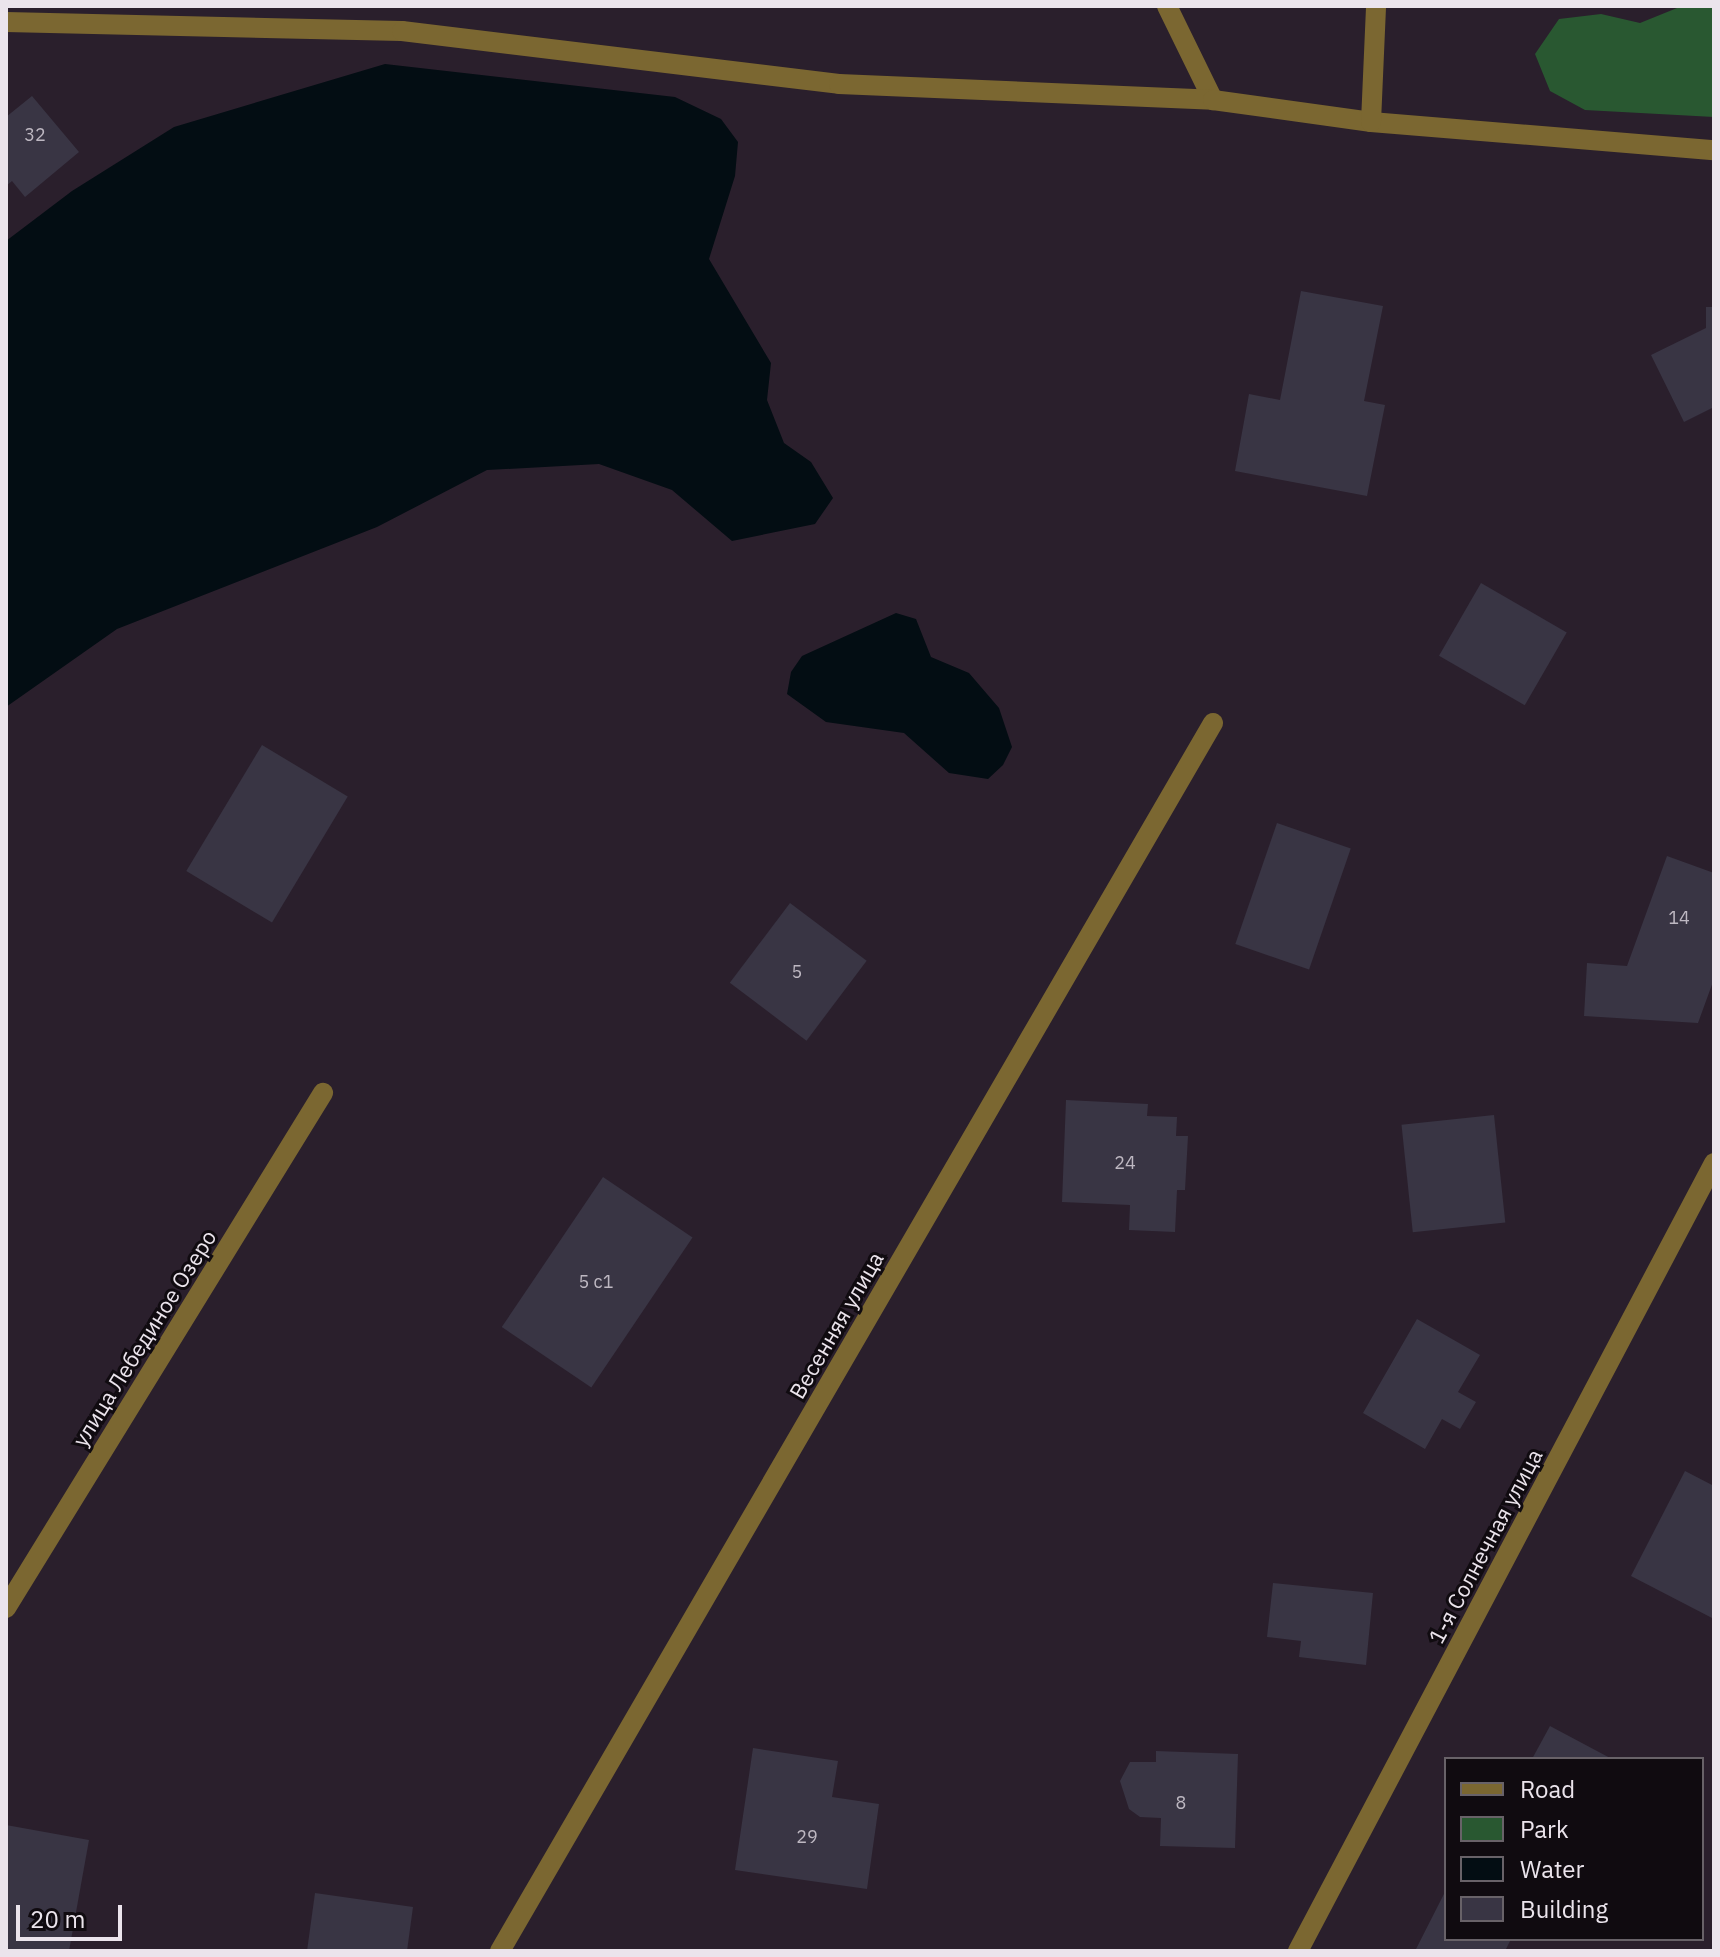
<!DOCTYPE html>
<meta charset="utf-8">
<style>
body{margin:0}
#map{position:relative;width:1720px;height:1957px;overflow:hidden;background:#2a1f2c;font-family:"IBM Plex Sans",sans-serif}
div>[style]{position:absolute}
.green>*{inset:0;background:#295831}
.water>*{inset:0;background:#030d13}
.building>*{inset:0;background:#393544;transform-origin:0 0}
.street>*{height:20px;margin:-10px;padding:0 10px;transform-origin:10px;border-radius:10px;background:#7b6731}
span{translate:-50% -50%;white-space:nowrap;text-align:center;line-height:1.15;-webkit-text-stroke:6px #100b10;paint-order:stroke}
.number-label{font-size:18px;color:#beb8c2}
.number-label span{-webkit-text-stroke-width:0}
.street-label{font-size:22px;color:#ebe4ec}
.frame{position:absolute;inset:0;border:8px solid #ebe4ec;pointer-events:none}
.legend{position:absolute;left:1444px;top:1757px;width:260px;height:184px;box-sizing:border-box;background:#100b10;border:2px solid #686268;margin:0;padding:10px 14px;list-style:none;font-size:24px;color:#ebe4ec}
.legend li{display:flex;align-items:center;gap:16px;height:40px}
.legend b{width:40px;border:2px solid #686268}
.scale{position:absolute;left:16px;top:1905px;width:106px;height:36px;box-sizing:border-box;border:4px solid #ebe4ec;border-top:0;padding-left:10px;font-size:24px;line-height:28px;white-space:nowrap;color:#ebe4ec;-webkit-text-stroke:6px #100b10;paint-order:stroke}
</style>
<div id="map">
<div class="green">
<i style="clip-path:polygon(1682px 6px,1714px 6px,1714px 117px,1585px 110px,1550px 91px,1535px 54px,1559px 19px,1601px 14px,1640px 23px)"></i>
</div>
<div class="water">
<i style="clip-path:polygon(385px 64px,675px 97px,721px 119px,738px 142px,735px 176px,709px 259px,771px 363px,767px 400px,784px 443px,811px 462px,833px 498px,815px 524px,732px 541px,672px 490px,599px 464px,487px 470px,377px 527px,117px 629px,6px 707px,6px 241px,72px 191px,174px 127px)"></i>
<i style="clip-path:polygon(896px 613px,916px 619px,931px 657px,969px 673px,999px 708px,1012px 747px,1003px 765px,988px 779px,949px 773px,904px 733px,826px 722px,787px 694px,791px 672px,802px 656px)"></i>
</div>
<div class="building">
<i style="clip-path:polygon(32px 96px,79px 152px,25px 197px,12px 181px,6px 186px,6px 117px)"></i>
<i style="clip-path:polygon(1301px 291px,1383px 306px,1364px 401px,1385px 405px,1367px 496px,1235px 471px,1249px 394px,1280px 400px)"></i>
<i style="clip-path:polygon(1706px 307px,1714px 307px,1714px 407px,1684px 422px,1651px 355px,1706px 328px)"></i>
<i style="left:1481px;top:583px;width:99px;height:84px;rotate:30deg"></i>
<i style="left:262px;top:745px;width:100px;height:147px;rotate:31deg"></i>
<i style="left:1277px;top:823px;width:78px;height:128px;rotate:19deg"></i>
<i style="clip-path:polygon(1667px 856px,1714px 873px,1714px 979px,1698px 1023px,1584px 1016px,1587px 963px,1627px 966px)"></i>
<i style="left:790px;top:903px;width:96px;height:100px;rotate:37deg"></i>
<i style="clip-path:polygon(1066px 1100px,1148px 1104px,1147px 1116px,1177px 1117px,1176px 1136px,1188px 1136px,1185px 1190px,1177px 1190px,1175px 1232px,1129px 1230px,1130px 1205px,1062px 1202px)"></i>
<i style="left:1494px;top:1115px;width:108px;height:93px;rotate:84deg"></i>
<i style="left:603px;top:1177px;width:108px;height:181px;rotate:34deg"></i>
<i style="clip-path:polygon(1417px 1319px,1480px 1355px,1458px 1392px,1476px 1402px,1460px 1429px,1442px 1419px,1425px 1449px,1363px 1413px)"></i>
<i style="clip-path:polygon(1685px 1471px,1714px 1486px,1714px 1619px,1631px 1576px)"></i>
<i style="clip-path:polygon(1273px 1583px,1373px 1593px,1366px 1665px,1299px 1657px,1301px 1641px,1267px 1637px)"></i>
<i style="clip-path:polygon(1550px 1726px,1612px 1759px,1532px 1759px)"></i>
<i style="clip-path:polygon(753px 1748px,838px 1761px,832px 1797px,879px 1804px,867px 1889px,735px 1870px)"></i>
<i style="clip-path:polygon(1156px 1751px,1238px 1754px,1235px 1848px,1160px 1846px,1161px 1818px,1140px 1817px,1129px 1809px,1120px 1781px,1130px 1762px,1156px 1762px)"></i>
<i style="clip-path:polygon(6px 1825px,89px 1840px,69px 1951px,6px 1949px)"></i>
<i style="clip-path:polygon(1446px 1890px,1446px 1939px,1511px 1939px,1505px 1951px,1415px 1951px)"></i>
<i style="clip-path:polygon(315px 1893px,413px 1907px,407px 1951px,307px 1951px)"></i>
</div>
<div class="street">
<i style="left:1167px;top:6px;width:105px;rotate:63.9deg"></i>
<i style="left:6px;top:22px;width:396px;rotate:1.3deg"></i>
<i style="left:402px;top:31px;width:440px;rotate:6.9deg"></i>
<i style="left:839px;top:84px;width:374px;rotate:2.4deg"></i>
<i style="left:1213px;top:100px;width:160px;rotate:7.9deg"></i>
<i style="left:1371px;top:122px;width:344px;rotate:4.7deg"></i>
<i style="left:1371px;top:122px;width:116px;rotate:-87.5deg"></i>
<i style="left:6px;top:1608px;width:605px;rotate:-58.39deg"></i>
<i style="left:500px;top:1951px;width:1420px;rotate:-59.86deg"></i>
<i style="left:1298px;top:1951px;width:891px;rotate:-62.17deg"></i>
</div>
<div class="number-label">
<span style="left:35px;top:135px">32</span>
<span style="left:1679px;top:918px">14</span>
<span style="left:797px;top:972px">5</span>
<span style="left:1125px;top:1163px">24</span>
<span style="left:596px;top:1282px">5 с1</span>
<span style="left:1181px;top:1803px">8</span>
<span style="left:807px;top:1837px">29</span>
</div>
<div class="street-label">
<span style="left:836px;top:1325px;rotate:-60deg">Весенняя улица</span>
<span style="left:144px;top:1338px;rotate:-58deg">улица Лебединое Озеро</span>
<span style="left:1485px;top:1546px;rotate:-62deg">1-я Солнечная улица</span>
</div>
<div class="frame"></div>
<ul class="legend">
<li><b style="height:10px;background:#7b6731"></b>Road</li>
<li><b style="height:22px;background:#295831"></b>Park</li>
<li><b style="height:22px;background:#030d13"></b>Water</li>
<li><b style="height:22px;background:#393544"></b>Building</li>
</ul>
<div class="scale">20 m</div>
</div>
